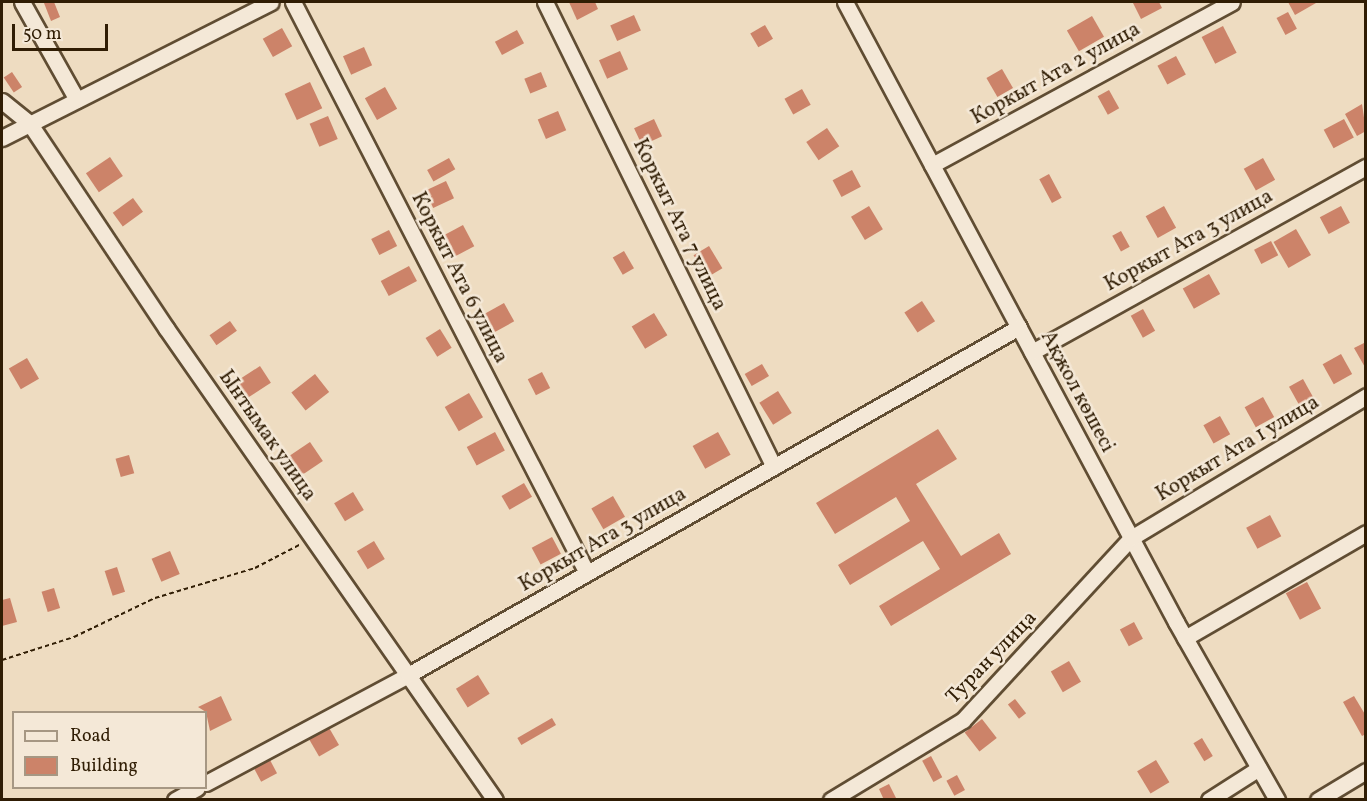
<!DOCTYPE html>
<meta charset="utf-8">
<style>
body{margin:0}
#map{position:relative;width:1367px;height:801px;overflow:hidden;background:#eedcc1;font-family:Vollkorn,serif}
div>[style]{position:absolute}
.building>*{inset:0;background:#cc8369;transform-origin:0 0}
.path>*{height:2px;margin-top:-1px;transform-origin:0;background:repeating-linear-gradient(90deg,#301d04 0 4.5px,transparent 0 7.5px)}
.roads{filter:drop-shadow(2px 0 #604d33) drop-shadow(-2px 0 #604d33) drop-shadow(0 2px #604d33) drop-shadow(0 -2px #604d33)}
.minor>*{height:15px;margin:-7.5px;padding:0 7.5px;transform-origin:7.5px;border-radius:7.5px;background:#f4e8d7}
span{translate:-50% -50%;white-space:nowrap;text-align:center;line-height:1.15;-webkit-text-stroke:5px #f4e8d7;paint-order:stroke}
.street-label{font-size:21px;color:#301d04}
.frame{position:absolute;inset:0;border:3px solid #301d04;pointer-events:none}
.legend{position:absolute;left:12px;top:711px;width:195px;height:78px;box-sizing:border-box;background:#f4e8d7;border:2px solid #a69783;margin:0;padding:8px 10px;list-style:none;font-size:18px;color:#301d04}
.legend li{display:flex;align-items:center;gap:12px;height:30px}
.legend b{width:30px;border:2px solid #a69783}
.scale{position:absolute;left:12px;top:24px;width:96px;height:27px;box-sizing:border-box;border:3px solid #301d04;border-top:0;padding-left:8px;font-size:18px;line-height:21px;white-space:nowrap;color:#301d04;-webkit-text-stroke:4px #f4e8d7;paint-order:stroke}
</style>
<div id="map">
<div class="building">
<i style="clip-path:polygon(48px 2px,54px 2px,60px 17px,51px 21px,44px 3px)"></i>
<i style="clip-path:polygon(569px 2px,595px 2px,598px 9px,577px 20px)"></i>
<i style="clip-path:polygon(1136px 2px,1159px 2px,1162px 8px,1141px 19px,1133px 3px)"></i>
<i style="clip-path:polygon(1288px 2px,1315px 2px,1316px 3px,1295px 15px)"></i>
<i style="left:1288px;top:12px;width:19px;height:13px;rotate:62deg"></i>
<i style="left:634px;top:15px;width:17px;height:26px;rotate:66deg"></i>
<i style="left:1092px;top:16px;width:24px;height:29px;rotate:60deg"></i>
<i style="left:765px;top:25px;width:16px;height:17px;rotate:60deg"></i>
<i style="left:1223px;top:26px;width:30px;height:24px;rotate:63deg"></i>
<i style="left:282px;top:28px;width:21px;height:22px;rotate:61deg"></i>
<i style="left:517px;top:30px;width:15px;height:25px;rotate:62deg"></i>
<i style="left:364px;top:47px;width:20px;height:23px;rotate:66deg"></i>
<i style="left:620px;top:51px;width:20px;height:23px;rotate:66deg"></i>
<i style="left:1176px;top:56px;width:21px;height:21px;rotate:62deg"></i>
<i style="left:1002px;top:69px;width:22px;height:18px;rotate:60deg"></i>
<i style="left:12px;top:72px;width:18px;height:10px;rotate:56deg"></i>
<i style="left:541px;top:72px;width:16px;height:18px;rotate:68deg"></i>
<i style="left:310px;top:82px;width:29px;height:28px;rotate:65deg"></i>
<i style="left:385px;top:87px;width:25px;height:23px;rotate:61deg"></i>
<i style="left:802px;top:89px;width:18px;height:20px;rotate:61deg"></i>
<i style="left:1109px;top:90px;width:21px;height:13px;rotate:61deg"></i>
<i style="clip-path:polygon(1362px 104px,1366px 131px,1357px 136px,1345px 114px)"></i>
<i style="left:558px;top:111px;width:21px;height:22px;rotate:67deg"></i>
<i style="left:328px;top:116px;width:25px;height:20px;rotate:67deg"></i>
<i style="left:654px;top:119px;width:19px;height:22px;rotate:65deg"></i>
<i style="left:1344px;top:119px;width:21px;height:23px;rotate:62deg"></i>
<i style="left:827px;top:128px;width:22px;height:25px;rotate:56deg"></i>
<i style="left:110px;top:157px;width:23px;height:29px;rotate:56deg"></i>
<i style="left:449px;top:158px;width:13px;height:25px;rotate:61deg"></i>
<i style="left:1263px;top:158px;width:25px;height:22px;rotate:61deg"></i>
<i style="left:852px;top:170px;width:19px;height:22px;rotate:62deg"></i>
<i style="left:1049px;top:174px;width:27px;height:11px;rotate:62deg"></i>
<i style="left:446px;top:181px;width:19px;height:23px;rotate:65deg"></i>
<i style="left:133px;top:198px;width:17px;height:25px;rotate:54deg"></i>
<i style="left:869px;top:206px;width:27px;height:21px;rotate:59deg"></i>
<i style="left:1164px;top:206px;width:25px;height:21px;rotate:61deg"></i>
<i style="left:1341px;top:206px;width:19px;height:24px;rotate:62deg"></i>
<i style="left:463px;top:225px;width:24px;height:28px;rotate:62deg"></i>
<i style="left:1296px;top:229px;width:30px;height:26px;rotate:60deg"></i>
<i style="left:389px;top:230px;width:18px;height:20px;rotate:63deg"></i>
<i style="left:1121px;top:231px;width:18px;height:10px;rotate:61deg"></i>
<i style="left:1271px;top:241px;width:16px;height:19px;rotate:63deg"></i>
<i style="left:709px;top:246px;width:26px;height:18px;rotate:59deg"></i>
<i style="left:624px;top:251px;width:20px;height:13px;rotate:60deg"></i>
<i style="left:409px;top:266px;width:17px;height:32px;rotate:62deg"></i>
<i style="left:1209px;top:274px;width:23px;height:30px;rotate:61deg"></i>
<i style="left:922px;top:301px;width:24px;height:21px;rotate:57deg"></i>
<i style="left:504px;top:303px;width:21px;height:22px;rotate:61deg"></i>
<i style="left:1143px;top:309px;width:25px;height:14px;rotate:61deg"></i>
<i style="left:654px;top:313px;width:26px;height:26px;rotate:59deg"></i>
<i style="left:230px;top:321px;width:12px;height:25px;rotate:55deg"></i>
<i style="left:440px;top:329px;width:22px;height:17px;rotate:58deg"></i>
<i style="clip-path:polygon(1366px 342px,1366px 369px,1354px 348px)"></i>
<i style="left:1341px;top:354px;width:23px;height:21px;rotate:61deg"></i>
<i style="left:27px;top:358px;width:24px;height:21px;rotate:60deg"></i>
<i style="left:762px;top:364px;width:14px;height:20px;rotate:60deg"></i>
<i style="left:260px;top:366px;width:20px;height:29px;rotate:57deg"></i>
<i style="left:542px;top:372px;width:18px;height:16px;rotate:63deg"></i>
<i style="left:315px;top:374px;width:23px;height:30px;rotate:52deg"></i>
<i style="left:1303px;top:379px;width:23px;height:16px;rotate:61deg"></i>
<i style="left:778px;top:391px;width:26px;height:22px;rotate:58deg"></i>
<i style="left:469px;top:393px;width:28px;height:28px;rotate:60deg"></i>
<i style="left:1263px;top:397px;width:23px;height:21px;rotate:61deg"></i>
<i style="left:1220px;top:416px;width:21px;height:19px;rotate:61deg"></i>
<i style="clip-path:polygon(938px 429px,957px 459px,916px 484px,961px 556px,999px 533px,1011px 554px,891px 626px,879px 606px,940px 569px,923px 541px,850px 585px,838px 565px,910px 521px,896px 497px,835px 534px,816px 503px)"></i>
<i style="left:495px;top:432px;width:21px;height:32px;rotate:62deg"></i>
<i style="left:718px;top:432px;width:26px;height:29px;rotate:61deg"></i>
<i style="left:310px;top:442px;width:23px;height:26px;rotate:56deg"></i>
<i style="left:129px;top:455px;width:19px;height:14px;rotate:74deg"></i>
<i style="left:524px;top:483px;width:16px;height:26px;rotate:60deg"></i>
<i style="left:353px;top:492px;width:21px;height:22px;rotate:59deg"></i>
<i style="left:613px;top:496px;width:24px;height:25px;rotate:60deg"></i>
<i style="left:1270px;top:515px;width:24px;height:27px;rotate:62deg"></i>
<i style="left:552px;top:537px;width:19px;height:23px;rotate:62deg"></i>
<i style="left:374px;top:541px;width:21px;height:20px;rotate:59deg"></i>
<i style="left:170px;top:551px;width:25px;height:20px;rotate:67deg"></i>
<i style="left:117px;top:567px;width:26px;height:13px;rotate:72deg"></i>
<i style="left:1307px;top:582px;width:30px;height:24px;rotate:62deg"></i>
<i style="left:54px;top:588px;width:21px;height:13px;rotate:73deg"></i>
<i style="clip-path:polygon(10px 598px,17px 622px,2px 626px,2px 600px)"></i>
<i style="left:1134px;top:622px;width:19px;height:16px;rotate:62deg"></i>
<i style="left:1069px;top:661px;width:24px;height:21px;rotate:60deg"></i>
<i style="left:478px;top:675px;width:22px;height:26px;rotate:58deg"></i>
<i style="clip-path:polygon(221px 696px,232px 720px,210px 731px,206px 712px,198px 707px)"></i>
<i style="clip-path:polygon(1354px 696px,1366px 716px,1366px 734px,1362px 736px,1343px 702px)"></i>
<i style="left:1015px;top:699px;width:18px;height:9px;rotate:52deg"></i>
<i style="left:552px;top:718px;width:8px;height:40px;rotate:60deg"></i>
<i style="left:982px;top:719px;width:24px;height:22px;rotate:52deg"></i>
<i style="left:328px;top:726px;width:22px;height:23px;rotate:60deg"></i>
<i style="left:1202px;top:738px;width:21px;height:10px;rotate:59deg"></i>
<i style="left:931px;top:756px;width:24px;height:10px;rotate:62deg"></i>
<i style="left:270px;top:760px;width:15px;height:18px;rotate:62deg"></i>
<i style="left:1156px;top:760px;width:26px;height:22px;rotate:59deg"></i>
<i style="left:957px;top:775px;width:17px;height:12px;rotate:62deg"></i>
<i style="clip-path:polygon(889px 784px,897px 800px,884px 800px,879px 789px)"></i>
</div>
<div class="path">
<i style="left:2px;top:660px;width:76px;rotate:-17.7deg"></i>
<i style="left:74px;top:637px;width:90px;rotate:-25.7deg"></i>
<i style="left:155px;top:598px;width:104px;rotate:-16.7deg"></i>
<i style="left:255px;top:568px;width:50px;rotate:-27.6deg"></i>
</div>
<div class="roads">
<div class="minor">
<i style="left:22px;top:2px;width:112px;rotate:60.7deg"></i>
<i style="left:293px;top:2px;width:642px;rotate:62.76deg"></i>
<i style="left:545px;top:2px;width:518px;rotate:63.78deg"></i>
<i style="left:845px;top:2px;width:703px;rotate:61.9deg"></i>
<i style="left:1176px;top:622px;width:205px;rotate:60.4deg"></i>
<i style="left:2px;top:101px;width:36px;rotate:39deg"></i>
<i style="left:30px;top:124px;width:245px;rotate:56.3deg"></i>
<i style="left:166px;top:328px;width:575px;rotate:55.12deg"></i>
<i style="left:2px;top:138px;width:301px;rotate:-26.8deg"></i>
<i style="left:932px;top:165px;width:341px;rotate:-28.5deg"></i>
<i style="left:1032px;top:352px;width:382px;rotate:-29deg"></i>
<i style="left:1185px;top:638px;width:209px;rotate:-30.1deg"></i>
<i style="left:206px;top:783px;width:229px;rotate:-28.1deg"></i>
<i style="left:408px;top:675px;width:703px;rotate:-29.66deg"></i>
<i style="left:175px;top:800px;width:25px;rotate:-29deg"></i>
<i style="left:831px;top:800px;width:154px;rotate:-31.2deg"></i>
<i style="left:963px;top:720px;width:248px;rotate:-47.3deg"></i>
<i style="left:1131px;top:538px;width:275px;rotate:-31.1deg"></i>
<i style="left:1209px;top:800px;width:59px;rotate:-32.6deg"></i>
<i style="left:1318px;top:800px;width:56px;rotate:-31.1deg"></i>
</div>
</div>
<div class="street-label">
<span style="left:1056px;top:74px;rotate:-29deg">Коркыт Ата 2 улица</span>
<span style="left:679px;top:225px;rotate:64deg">Коркыт Ата 7 улица</span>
<span style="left:1189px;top:241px;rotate:-29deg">Коркыт Ата 3 улица</span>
<span style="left:459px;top:278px;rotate:63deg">Коркыт Ата 6 улица</span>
<span style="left:1077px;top:392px;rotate:62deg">Ақжол көшесі</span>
<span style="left:267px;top:436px;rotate:55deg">Ынтымак улица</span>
<span style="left:1238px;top:449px;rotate:-31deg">Коркыт Ата 1 улица</span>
<span style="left:603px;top:540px;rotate:-30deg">Коркыт Ата 3 улица</span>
<span style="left:992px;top:658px;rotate:-46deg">Туран улица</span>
</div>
<div class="frame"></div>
<ul class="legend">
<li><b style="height:8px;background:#f4e8d7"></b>Road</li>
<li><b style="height:16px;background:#cc8369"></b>Building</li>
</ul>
<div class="scale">50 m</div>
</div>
